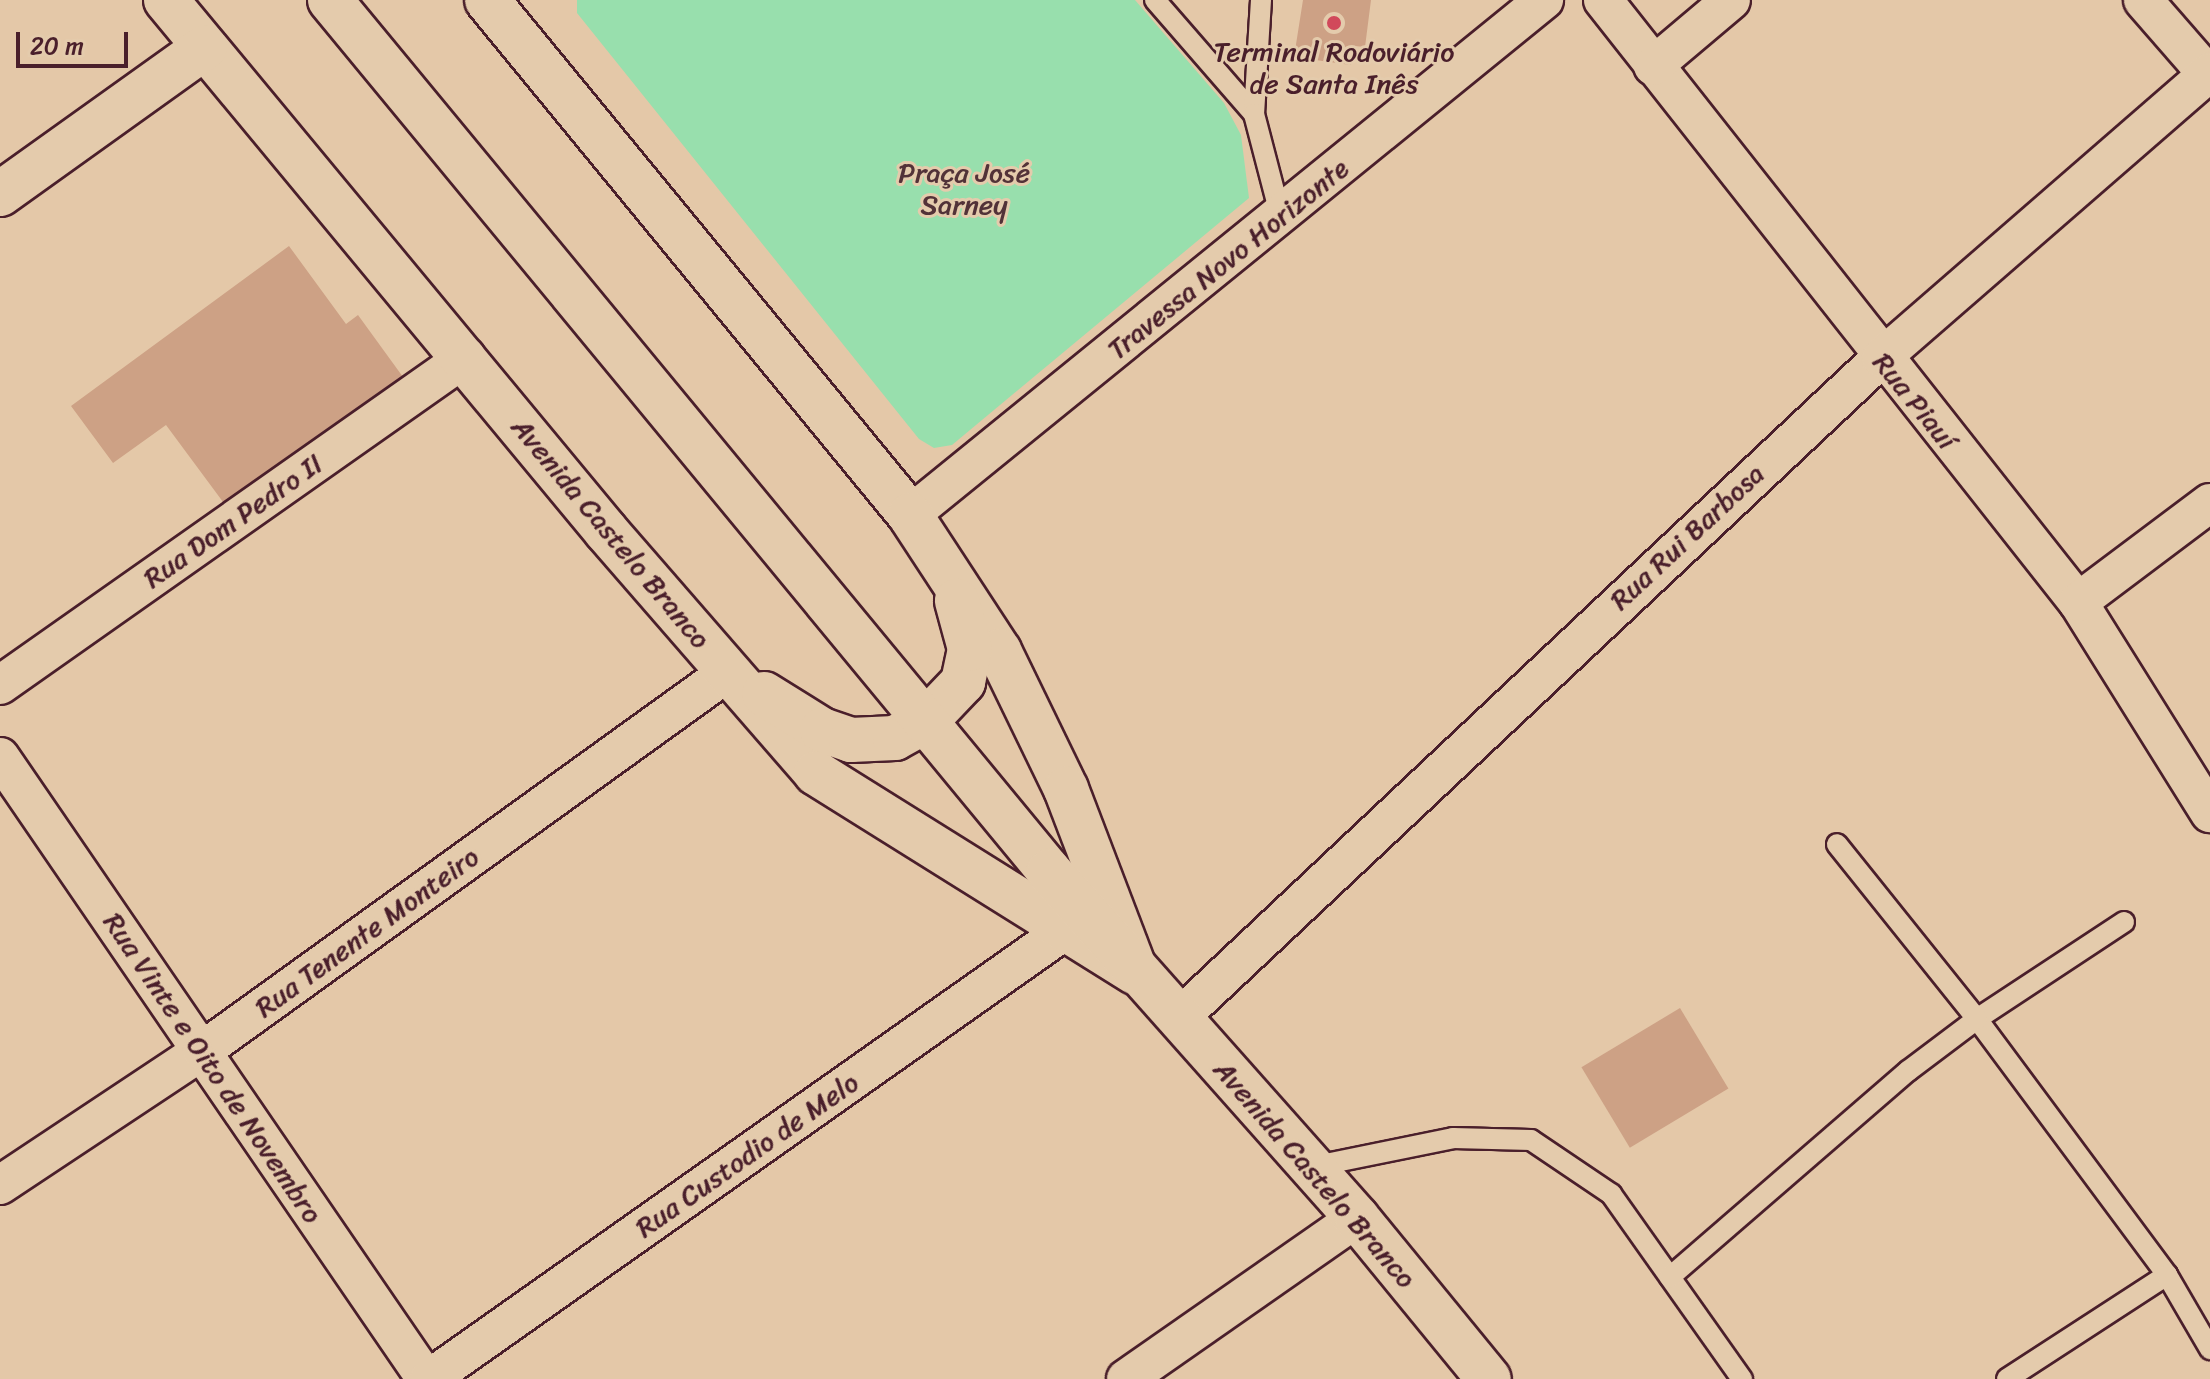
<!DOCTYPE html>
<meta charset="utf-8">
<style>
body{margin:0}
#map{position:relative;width:2210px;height:1379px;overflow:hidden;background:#e4c8a8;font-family:Sriracha,sans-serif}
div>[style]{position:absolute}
.green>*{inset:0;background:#98dfad}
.building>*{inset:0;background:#cda185;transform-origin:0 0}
.roads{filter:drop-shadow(2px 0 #4a1f2b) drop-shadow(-2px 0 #4a1f2b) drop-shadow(0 2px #4a1f2b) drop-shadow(0 -2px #4a1f2b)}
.service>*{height:20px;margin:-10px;padding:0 10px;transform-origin:10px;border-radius:10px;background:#e4cbac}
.minor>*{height:38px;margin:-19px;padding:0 19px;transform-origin:19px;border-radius:19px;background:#e4cbac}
.secondary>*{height:44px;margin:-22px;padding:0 22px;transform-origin:22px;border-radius:22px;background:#e4cbac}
.primary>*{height:44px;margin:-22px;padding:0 22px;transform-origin:22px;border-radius:22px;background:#e4cbac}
.dots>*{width:22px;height:22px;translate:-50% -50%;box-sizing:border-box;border:4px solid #e4cbac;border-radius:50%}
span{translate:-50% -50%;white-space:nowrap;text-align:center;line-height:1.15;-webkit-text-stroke:6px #e4cbac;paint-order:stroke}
.poi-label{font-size:28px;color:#4a1f2b}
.park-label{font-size:28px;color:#523238}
.street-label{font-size:28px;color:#4a1f2b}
.scale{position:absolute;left:16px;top:32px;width:112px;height:36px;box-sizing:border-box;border:4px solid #4a1f2b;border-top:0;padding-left:10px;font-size:24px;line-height:28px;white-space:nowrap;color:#4a1f2b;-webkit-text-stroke:6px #e4cbac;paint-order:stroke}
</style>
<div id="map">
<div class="green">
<i style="clip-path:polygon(577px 0,1135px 0,1224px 103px,1241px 135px,1249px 198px,952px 445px,934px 448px,919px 439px,577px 13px)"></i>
</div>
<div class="building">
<i style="clip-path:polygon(1303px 0,1371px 0,1365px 47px,1355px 46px,1351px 65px,1294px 57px)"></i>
<i style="clip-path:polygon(289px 246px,346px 324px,358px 315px,403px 377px,226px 506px,166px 425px,113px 463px,71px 406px)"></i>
<i style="left:1680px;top:1008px;width:94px;height:115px;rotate:59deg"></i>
</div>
<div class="roads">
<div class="service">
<i style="left:1155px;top:0;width:151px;rotate:49deg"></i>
<i style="left:1261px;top:0;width:114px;rotate:93.5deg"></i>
<i style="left:1254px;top:114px;width:107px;rotate:75.4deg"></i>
<i style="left:2124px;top:922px;width:176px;rotate:146.6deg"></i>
<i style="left:1977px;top:1019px;width:319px;rotate:53.4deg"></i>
<i style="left:1311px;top:1167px;width:145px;rotate:-11.5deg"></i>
<i style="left:1453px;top:1138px;width:78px;rotate:1.5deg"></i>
<i style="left:1531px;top:1140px;width:97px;rotate:34deg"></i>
<i style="left:1611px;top:1194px;width:227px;rotate:54.7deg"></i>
<i style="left:1670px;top:1277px;width:315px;rotate:-40.9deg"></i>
<i style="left:1908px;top:1071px;width:86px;rotate:-37deg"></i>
<i style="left:1977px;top:1019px;width:224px;rotate:-128.7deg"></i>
<i style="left:2007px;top:1379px;width:191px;rotate:-33deg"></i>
<i style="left:2167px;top:1275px;width:86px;rotate:59.8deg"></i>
</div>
<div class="minor">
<i style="left:1603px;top:0;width:767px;rotate:51.73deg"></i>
<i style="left:2078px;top:602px;width:249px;rotate:58deg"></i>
<i style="left:2143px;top:0;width:102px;rotate:49deg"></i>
<i style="left:1653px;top:66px;width:102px;rotate:-40.2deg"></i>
<i style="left:910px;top:515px;width:817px;rotate:-39.09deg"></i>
<i style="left:2078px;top:602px;width:165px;rotate:-36.9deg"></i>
<i style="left:0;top:685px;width:570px;rotate:-35.14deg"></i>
<i style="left:0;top:757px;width:754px;rotate:55.59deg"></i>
<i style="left:1179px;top:1018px;width:964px;rotate:-43.23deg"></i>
<i style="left:1881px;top:358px;width:436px;rotate:-41deg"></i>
<i style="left:0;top:1185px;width:242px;rotate:-33.6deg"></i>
<i style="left:202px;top:1051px;width:648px;rotate:-35.77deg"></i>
<i style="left:429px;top:1379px;width:777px;rotate:-35.2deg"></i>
<i style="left:1126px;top:1379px;width:282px;rotate:-34.9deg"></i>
</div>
<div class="secondary">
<i style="left:166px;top:0;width:690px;rotate:50.35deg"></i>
<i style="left:606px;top:531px;width:320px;rotate:49deg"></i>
<i style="left:816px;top:773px;width:376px;rotate:32deg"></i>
<i style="left:487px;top:0;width:666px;rotate:50.6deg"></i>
<i style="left:910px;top:515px;width:163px;rotate:56.8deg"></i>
<i style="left:999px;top:651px;width:153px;rotate:64.1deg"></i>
<i style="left:1066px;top:789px;width:187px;rotate:69.1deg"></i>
<i style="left:0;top:194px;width:252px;rotate:-35.6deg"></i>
<i style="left:764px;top:694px;width:68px;rotate:31.8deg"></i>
<i style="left:822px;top:730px;width:31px;rotate:19deg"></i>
<i style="left:851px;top:740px;width:44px;rotate:-2.6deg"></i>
<i style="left:895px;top:738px;width:35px;rotate:-29deg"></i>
<i style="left:926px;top:721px;width:54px;rotate:-46.5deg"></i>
<i style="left:963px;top:682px;width:34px;rotate:-78deg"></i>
<i style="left:970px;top:649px;width:50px;rotate:-105.2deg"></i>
</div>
<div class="primary">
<i style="left:330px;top:0;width:1129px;rotate:50.46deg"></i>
<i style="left:1049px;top:871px;width:464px;rotate:48.4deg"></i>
<i style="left:1357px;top:1218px;width:208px;rotate:50.7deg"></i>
</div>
</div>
<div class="dots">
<i style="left:1334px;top:23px;background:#d1495b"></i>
</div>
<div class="poi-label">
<span style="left:1334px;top:68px">Terminal Rodoviário<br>de Santa Inês</span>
</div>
<div class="park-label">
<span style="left:964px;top:189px">Praça José<br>Sarney</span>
</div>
<div class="street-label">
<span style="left:1228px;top:259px;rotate:-39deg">Travessa Novo Horizonte</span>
<span style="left:1915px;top:401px;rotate:51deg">Rua Piauí</span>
<span style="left:233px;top:521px;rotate:-35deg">Rua Dom Pedro II</span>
<span style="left:611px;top:533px;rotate:50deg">Avenida Castelo Branco</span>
<span style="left:1687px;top:537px;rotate:-43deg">Rua Rui Barbosa</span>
<span style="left:367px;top:932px;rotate:-36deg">Rua Tenente Monteiro</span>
<span style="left:213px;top:1068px;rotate:56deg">Rua Vinte e Oito de Novembro</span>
<span style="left:747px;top:1155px;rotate:-35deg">Rua Custodio de Melo</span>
<span style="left:1315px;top:1174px;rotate:49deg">Avenida Castelo Branco</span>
</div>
<div class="scale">20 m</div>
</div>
